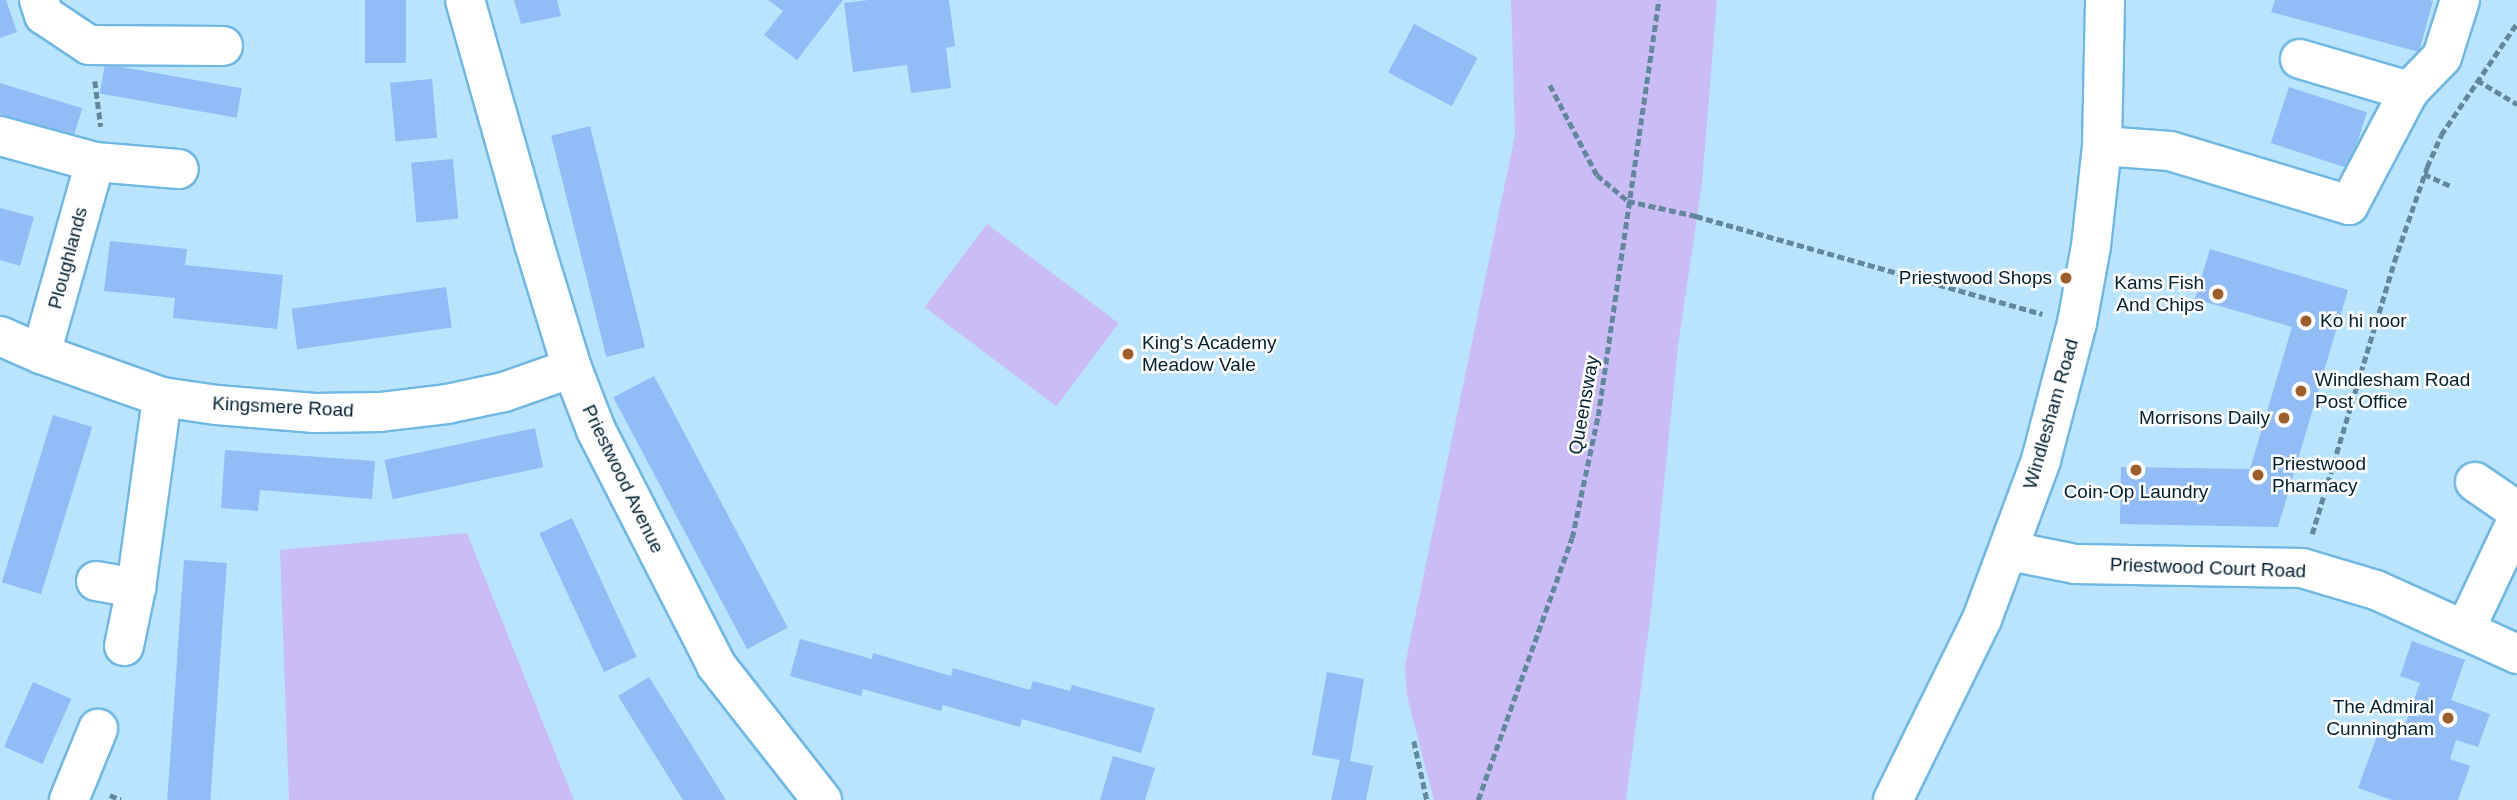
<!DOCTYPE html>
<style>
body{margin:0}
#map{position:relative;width:2517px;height:800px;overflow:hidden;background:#bae4fd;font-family:Helvetica,sans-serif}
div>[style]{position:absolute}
.green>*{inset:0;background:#cabdf6;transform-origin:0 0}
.building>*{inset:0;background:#91bcf5;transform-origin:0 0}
.path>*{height:4.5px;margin-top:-2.25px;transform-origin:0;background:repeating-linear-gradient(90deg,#63879c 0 7px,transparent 0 10.5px)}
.roads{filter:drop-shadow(2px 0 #70b8e2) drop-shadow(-2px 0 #70b8e2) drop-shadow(0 2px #70b8e2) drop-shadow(0 -2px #70b8e2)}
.minor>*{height:38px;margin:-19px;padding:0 19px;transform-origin:19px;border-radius:19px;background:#fff}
.dots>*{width:19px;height:19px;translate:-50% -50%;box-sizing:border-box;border:4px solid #fefefe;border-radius:50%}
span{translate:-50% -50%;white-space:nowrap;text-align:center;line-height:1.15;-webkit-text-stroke:5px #fefefe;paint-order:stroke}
.street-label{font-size:19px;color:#022030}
.poi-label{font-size:19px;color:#022030}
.right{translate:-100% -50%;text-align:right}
.left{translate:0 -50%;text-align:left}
</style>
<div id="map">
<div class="green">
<i style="clip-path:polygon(1511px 0,1717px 0,1702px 183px,1678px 346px,1651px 612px,1626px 800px,1434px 800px,1407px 696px,1405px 665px,1515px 135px)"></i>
<i style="left:987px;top:224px;width:165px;height:104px;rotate:37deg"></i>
<i style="clip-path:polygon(467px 533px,574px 800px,289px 800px,280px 550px)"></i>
</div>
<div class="building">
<i style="clip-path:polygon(0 0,6px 0,17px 32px,0 38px)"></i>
<i style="left:365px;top:0;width:41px;height:63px"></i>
<i style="clip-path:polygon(514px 0,557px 0,561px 16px,521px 24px)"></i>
<i style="clip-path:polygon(768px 0,843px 0,797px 60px,764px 35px,783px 11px)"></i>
<i style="clip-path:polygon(869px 0,949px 0,955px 46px,946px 48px,951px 88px,911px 93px,907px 65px,853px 72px,844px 3px)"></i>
<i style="clip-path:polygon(2275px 0,2430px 0,2433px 1px,2419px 52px,2271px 12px)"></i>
<i style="left:1414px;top:24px;width:72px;height:55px;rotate:28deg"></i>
<i style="left:105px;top:64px;width:139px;height:30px;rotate:10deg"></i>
<i style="left:432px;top:79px;width:59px;height:42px;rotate:85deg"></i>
<i style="left:0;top:83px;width:86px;height:30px;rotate:17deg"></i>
<i style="left:2289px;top:87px;width:82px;height:59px;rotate:18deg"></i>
<i style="left:590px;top:126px;width:228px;height:40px;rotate:76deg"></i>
<i style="left:453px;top:159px;width:60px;height:42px;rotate:85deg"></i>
<i style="clip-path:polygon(0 208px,34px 217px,20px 266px,0 260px)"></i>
<i style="clip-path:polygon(110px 241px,187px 249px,185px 265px,283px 275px,277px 329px,173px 318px,175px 298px,104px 291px)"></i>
<i style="clip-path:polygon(2210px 249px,2348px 290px,2278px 527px,2120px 524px,2121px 467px,2250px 469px,2292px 327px,2195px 299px)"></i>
<i style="left:446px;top:287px;width:41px;height:156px;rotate:82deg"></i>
<i style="left:654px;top:376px;width:285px;height:46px;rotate:62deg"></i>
<i style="left:53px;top:415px;width:41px;height:175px;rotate:17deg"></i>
<i style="left:535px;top:428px;width:40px;height:154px;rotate:78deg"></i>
<i style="clip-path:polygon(225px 450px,375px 461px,372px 499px,260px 490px,258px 511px,221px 508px)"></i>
<i style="left:572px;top:518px;width:153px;height:36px;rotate:65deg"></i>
<i style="left:184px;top:560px;width:43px;height:241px;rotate:4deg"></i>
<i style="clip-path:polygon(800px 639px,872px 659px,873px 653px,951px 676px,953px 668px,1030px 690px,1033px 681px,1070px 691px,1072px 685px,1155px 708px,1141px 753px,1022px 719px,1020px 727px,943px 705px,941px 711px,863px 689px,861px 696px,790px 676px)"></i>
<i style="clip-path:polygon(2412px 641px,2465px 660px,2451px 700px,2490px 714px,2478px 747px,2456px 740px,2450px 759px,2470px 766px,2458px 800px,2392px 800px,2358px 788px,2382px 722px,2403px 730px,2420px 683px,2400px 676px)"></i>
<i style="clip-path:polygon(1327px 672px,1364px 679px,1350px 761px,1373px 766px,1366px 800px,1331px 800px,1340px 760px,1312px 755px)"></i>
<i style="clip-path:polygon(649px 677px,726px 800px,683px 800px,618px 696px)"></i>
<i style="left:33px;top:682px;width:42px;height:71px;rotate:24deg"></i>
<i style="clip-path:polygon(1113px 756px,1155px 768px,1145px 800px,1100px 800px)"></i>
</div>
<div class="path">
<i style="left:2477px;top:80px;width:47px;rotate:31deg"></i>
<i style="left:95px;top:81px;width:46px;rotate:82.6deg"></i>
<i style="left:1550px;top:85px;width:102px;rotate:62.4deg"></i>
<i style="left:1597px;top:175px;width:40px;rotate:40deg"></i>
<i style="left:1628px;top:201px;width:70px;rotate:12.4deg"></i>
<i style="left:1696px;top:216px;width:360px;rotate:15.8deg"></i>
<i style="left:2424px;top:174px;width:30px;rotate:24deg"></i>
<i style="left:2312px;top:534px;width:284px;rotate:-73.2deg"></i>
<i style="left:2394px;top:262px;width:101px;rotate:-70.8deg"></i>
<i style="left:2427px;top:167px;width:35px;rotate:-66deg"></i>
<i style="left:2441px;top:135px;width:135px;rotate:-55.8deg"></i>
<i style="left:1414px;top:741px;width:60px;rotate:77.6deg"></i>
<i style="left:110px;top:795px;width:12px;rotate:24deg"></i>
<i style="left:1478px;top:800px;width:278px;rotate:-70.3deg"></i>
<i style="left:1572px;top:538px;width:125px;rotate:-78deg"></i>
<i style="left:1598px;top:416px;width:420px;rotate:-81.7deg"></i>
</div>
<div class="roads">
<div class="minor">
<i style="left:39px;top:0;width:16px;rotate:72deg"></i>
<i style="left:44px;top:15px;width:54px;rotate:33.7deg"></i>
<i style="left:89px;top:45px;width:134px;rotate:0.4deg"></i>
<i style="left:465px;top:0;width:254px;rotate:74.2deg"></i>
<i style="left:534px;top:244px;width:130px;rotate:73deg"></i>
<i style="left:572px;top:368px;width:66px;rotate:68.8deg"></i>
<i style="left:596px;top:430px;width:264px;rotate:62.9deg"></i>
<i style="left:716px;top:665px;width:172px;rotate:51.9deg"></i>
<i style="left:2300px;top:59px;width:114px;rotate:16.4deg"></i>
<i style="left:0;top:136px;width:98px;rotate:15.3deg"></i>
<i style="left:95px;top:162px;width:84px;rotate:4.8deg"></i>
<i style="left:2102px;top:146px;width:68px;rotate:4.2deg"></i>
<i style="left:2170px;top:151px;width:187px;rotate:16.8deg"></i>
<i style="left:2349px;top:205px;width:129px;rotate:-62.2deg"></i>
<i style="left:2409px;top:91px;width:47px;rotate:-45.9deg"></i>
<i style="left:2442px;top:57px;width:60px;rotate:-72.5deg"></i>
<i style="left:0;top:336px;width:45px;rotate:23.7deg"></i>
<i style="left:41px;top:354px;width:128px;rotate:19.6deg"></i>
<i style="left:162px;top:397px;width:56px;rotate:8.3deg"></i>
<i style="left:217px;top:405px;width:98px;rotate:4.7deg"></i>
<i style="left:315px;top:413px;width:65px;rotate:-0.9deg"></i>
<i style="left:380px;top:412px;width:67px;rotate:-6.8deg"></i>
<i style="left:447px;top:404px;width:58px;rotate:-11.9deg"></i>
<i style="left:504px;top:392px;width:72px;rotate:-19.4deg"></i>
<i style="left:41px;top:354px;width:199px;rotate:-74.3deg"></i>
<i style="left:2475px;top:482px;width:51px;rotate:34.6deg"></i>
<i style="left:2010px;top:551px;width:66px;rotate:11.3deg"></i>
<i style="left:2075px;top:564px;width:227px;rotate:1deg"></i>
<i style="left:2302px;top:568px;width:77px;rotate:16.6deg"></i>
<i style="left:2376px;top:590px;width:155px;rotate:24.4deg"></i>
<i style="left:96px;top:581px;width:41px;rotate:9.9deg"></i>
<i style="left:2466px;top:628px;width:119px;rotate:-64.7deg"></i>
<i style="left:124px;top:646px;width:59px;rotate:-78.3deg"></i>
<i style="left:136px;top:588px;width:193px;rotate:-82.2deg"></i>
<i style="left:69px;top:800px;width:77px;rotate:-67.8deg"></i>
<i style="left:1893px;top:800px;width:202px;rotate:-63.8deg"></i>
<i style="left:1982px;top:619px;width:170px;rotate:-69.6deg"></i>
<i style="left:2041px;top:460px;width:142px;rotate:-75.3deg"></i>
<i style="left:2077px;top:323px;width:78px;rotate:-79.7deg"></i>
<i style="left:2091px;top:246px;width:101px;rotate:-83.7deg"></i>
<i style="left:2102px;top:146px;width:146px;rotate:-88.8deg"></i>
</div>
</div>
<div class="dots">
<i style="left:2066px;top:278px;background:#9f5d2a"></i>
<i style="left:2218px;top:294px;background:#9f5d2a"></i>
<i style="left:2306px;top:321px;background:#9f5d2a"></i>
<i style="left:1128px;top:354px;background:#9f5d2a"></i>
<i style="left:2301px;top:391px;background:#9f5d2a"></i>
<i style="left:2284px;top:418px;background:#9f5d2a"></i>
<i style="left:2136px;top:470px;background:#9f5d2a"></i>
<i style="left:2258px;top:475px;background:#9f5d2a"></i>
<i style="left:2448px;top:718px;background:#9f5d2a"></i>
</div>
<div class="street-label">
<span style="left:68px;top:258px;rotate:-75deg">Ploughlands</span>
<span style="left:1584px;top:405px;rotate:-80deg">Queensway</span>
<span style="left:283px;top:407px;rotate:3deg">Kingsmere Road</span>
<span style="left:2051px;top:414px;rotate:-74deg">Windlesham Road</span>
<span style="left:623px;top:479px;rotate:64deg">Priestwood Avenue</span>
<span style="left:2208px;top:568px;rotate:2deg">Priestwood Court Road</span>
</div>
<div class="poi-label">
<span class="right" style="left:2052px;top:278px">Priestwood Shops</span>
<span class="right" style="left:2204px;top:294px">Kams Fish<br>And Chips</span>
<span class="left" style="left:2320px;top:321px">Ko hi noor</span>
<span class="left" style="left:1142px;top:354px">King's Academy<br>Meadow Vale</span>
<span class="left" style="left:2315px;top:391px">Windlesham Road<br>Post Office</span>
<span class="right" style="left:2270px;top:418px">Morrisons Daily</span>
<span class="left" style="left:2272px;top:475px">Priestwood<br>Pharmacy</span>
<span style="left:2136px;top:492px">Coin-Op Laundry</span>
<span class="right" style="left:2434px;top:718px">The Admiral<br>Cunningham</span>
</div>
</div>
